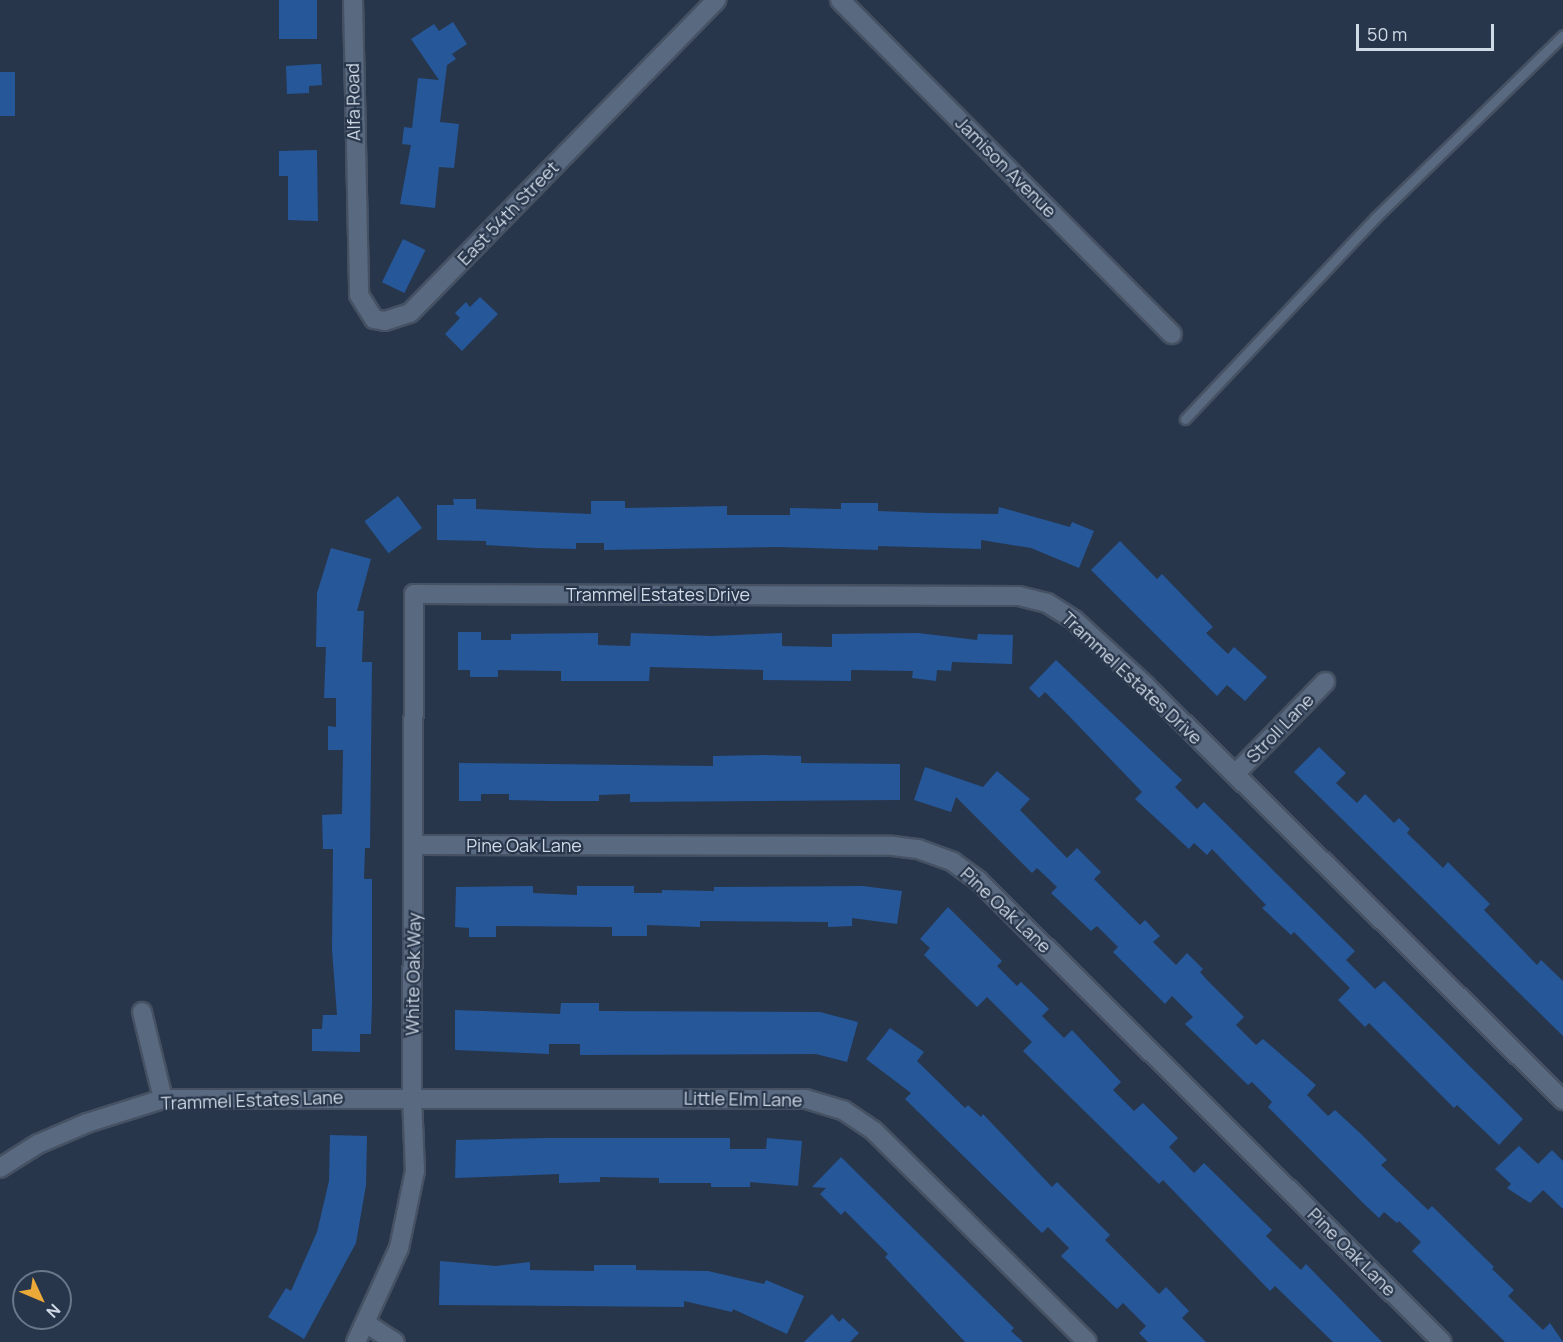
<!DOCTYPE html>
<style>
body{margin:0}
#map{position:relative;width:1563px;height:1342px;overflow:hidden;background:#28364b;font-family:Manrope,sans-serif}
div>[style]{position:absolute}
.building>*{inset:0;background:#255799;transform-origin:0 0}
.roads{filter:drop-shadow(2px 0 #465263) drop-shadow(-2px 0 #465263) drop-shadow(0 2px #465263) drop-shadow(0 -2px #465263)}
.service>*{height:9px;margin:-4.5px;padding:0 4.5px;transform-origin:4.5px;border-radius:4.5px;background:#596980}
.minor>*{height:18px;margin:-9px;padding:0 9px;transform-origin:9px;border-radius:9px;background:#596980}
span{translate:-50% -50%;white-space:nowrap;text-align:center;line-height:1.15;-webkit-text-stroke:4.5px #28364b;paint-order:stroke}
.street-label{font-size:18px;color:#d0dae7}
.north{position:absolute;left:12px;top:1270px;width:60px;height:60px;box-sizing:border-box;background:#28364b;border:2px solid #6b7889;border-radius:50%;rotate:134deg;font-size:16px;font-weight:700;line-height:24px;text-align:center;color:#d0dae7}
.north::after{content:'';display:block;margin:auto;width:21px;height:27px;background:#eba939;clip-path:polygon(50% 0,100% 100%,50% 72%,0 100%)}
.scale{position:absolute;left:1356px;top:24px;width:138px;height:27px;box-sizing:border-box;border:3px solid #d0dae7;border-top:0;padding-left:8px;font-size:18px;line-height:21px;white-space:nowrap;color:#d0dae7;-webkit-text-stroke:4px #28364b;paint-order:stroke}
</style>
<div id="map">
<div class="building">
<i style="left:279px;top:0;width:38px;height:39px"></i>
<i style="clip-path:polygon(453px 22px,467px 44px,452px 54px,456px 59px,447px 65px,440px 122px,459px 124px,454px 168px,439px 167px,435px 208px,400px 204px,411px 145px,402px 144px,404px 127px,412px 128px,418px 78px,439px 80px,411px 39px,434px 24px,439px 31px)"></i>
<i style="clip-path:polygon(317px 64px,321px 64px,322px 85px,309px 86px,309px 93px,287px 94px,286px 66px)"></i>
<i style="left:0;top:72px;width:15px;height:44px"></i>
<i style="clip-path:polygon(317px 150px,318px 221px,288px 220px,288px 176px,279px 176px,279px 151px)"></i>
<i style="left:403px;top:239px;width:25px;height:48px;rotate:26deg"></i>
<i style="clip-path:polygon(480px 297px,498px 314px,462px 351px,445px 334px,460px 318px,455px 313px,466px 302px,470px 307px)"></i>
<i style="left:398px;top:496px;width:40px;height:42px;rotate:53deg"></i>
<i style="clip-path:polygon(453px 499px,476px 499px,476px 509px,591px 514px,591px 501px,625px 501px,625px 508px,727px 506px,727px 515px,790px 515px,790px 508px,841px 509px,841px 503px,878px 503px,878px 511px,931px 513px,998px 514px,999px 507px,1070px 527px,1072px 522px,1094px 531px,1079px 568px,1031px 548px,981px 540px,981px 549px,878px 546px,878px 550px,777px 547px,604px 550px,604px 543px,576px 543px,576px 549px,537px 548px,486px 545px,486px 541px,437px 540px,437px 505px,454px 505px)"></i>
<i style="clip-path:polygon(1120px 541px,1157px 579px,1162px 574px,1188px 601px,1213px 627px,1206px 633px,1228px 654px,1234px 647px,1267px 677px,1245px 701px,1227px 685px,1217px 696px,1091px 570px)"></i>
<i style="clip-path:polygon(331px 548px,371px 559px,357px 611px,364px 611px,362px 662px,372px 662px,370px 848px,365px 848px,364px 879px,372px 879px,372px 1003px,371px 1034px,360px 1034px,360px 1052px,312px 1051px,312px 1029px,322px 1029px,323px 1015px,337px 1015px,332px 950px,333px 849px,323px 849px,322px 815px,342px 814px,343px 750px,328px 750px,328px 726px,336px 727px,336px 698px,324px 698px,326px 647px,316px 647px,317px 593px)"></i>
<i style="clip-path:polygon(458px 632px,481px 632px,481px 640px,511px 640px,511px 634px,598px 633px,598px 645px,630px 646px,631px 633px,711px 636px,782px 633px,782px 646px,832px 647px,832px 634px,918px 633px,977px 640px,978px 634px,1013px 635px,1012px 664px,952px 662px,951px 671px,937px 670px,936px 681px,912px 678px,913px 671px,851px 670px,851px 681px,763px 680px,763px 670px,650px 667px,649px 681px,561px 681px,561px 671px,498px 670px,498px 677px,470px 677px,470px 670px,458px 670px)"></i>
<i style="clip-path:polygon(1056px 660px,1182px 780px,1175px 787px,1197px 809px,1204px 802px,1355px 951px,1346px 960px,1375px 989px,1384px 981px,1523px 1119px,1499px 1145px,1457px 1105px,1454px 1108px,1369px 1023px,1365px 1027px,1338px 1000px,1350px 988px,1294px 932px,1291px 935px,1262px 908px,1266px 905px,1212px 849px,1207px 855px,1194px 843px,1189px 849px,1135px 799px,1142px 792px,1070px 717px,1045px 692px,1039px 698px,1029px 688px)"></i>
<i style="clip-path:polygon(1319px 747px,1346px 773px,1336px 783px,1357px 803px,1365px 794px,1394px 823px,1399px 818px,1410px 829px,1407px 833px,1443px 868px,1448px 862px,1490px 904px,1484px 910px,1537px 965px,1541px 960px,1563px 981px,1563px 1036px,1294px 772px)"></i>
<i style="clip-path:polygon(764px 755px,801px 756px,801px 763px,900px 764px,900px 800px,630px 802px,630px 794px,599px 795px,599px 801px,551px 801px,509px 800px,509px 794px,481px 794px,481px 801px,459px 801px,459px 763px,713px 766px,713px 756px)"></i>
<i style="clip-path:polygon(925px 767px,983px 787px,997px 771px,1030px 799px,1020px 810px,1067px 858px,1077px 848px,1101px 872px,1094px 879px,1140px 925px,1145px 920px,1160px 936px,1153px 942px,1176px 965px,1187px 953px,1203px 969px,1200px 972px,1207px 980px,1244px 1017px,1236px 1025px,1256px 1045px,1263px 1039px,1316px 1085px,1307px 1095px,1328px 1116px,1335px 1110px,1361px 1134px,1387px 1160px,1381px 1165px,1428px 1210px,1432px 1206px,1494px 1267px,1492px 1269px,1514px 1290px,1508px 1296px,1543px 1330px,1550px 1323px,1563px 1342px,1505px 1342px,1412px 1251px,1421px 1242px,1399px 1221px,1397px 1223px,1384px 1212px,1379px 1218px,1363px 1203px,1268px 1107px,1272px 1102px,1252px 1082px,1248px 1085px,1185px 1024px,1193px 1017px,1172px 996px,1165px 1004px,1113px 952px,1118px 947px,1097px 926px,1091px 931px,1051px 893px,1057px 887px,1037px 868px,1032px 873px,956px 797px,951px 812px,914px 800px)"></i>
<i style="clip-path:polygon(533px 886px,533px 893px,577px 895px,577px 886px,634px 886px,634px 893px,662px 893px,662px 890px,714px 891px,714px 887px,863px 886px,902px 891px,897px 924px,852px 918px,852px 926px,828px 927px,828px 922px,700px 921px,700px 927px,647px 925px,647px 936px,612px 936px,612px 927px,496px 926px,496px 937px,469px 937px,469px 928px,455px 927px,456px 887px)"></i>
<i style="clip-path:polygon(948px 907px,1002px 961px,997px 966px,1017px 986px,1021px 982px,1049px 1009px,1042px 1016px,1064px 1038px,1072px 1030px,1121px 1082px,1113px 1090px,1134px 1111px,1143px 1103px,1178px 1138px,1169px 1147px,1194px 1173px,1204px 1163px,1272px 1230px,1266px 1236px,1301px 1270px,1306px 1264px,1382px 1342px,1333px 1342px,1275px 1286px,1270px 1291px,1163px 1180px,1159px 1184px,1023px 1051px,1032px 1042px,987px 997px,977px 1007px,924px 955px,930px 948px,920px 939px)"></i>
<i style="clip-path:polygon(561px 1003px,599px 1003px,599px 1011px,820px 1012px,858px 1022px,847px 1062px,816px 1054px,580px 1055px,580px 1044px,549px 1044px,549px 1054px,455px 1050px,455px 1010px,560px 1014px)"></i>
<i style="clip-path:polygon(890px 1028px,924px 1052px,917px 1061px,965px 1108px,968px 1105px,981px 1117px,983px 1114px,1052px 1187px,1057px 1182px,1110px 1235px,1105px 1240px,1159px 1294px,1166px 1287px,1189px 1311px,1182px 1318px,1206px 1342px,1148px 1342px,1139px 1333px,1146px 1326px,1123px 1303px,1117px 1309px,1061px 1256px,1069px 1248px,1048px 1227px,1042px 1233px,905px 1099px,911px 1093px,866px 1059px)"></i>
<i style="clip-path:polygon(330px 1135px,367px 1136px,366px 1185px,356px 1243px,304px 1339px,268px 1317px,286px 1288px,291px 1291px,317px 1232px,329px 1181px)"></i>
<i style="clip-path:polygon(547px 1138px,730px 1138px,730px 1149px,766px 1149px,767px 1138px,802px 1141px,798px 1186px,750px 1182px,750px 1187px,711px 1187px,711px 1183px,659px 1183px,659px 1178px,600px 1177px,600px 1182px,559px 1183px,559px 1174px,455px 1178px,456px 1140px)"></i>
<i style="clip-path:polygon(1519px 1146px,1538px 1164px,1552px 1150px,1563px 1161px,1563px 1209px,1543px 1190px,1530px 1203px,1507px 1188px,1511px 1184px,1495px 1169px)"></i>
<i style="clip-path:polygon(841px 1157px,1014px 1328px,1011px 1331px,1023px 1342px,965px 1342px,885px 1257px,888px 1254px,845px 1211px,841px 1215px,820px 1194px,826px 1188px,812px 1187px)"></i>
<i style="clip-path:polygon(440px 1261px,496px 1266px,530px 1262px,530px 1270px,594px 1271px,594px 1265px,636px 1265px,636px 1270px,708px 1271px,764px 1284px,766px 1280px,804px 1296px,787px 1334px,733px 1309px,732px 1312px,684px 1301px,684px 1307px,439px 1305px)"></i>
<i style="clip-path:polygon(832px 1314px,839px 1322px,843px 1318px,859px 1333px,850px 1342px,804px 1342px)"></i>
</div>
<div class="roads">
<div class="service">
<i style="left:1185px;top:419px;width:277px;rotate:-46.6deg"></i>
<i style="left:1375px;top:218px;width:262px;rotate:-44.2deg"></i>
</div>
<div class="minor">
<i style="left:353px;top:0;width:295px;rotate:88.8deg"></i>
<i style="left:359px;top:295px;width:28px;rotate:58deg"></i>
<i style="left:374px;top:319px;width:11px;rotate:10deg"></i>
<i style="left:385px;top:321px;width:26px;rotate:-18deg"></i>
<i style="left:410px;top:313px;width:438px;rotate:-45.6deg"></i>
<i style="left:840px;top:0;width:471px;rotate:45.2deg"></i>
<i style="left:1235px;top:774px;width:129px;rotate:-45.6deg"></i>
<i style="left:414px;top:845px;width:479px;rotate:0.1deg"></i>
<i style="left:893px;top:846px;width:25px;rotate:7deg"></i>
<i style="left:918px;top:849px;width:37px;rotate:20deg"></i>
<i style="left:953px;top:862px;width:32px;rotate:36deg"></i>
<i style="left:979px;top:881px;width:653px;rotate:44.88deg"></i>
<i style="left:142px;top:1012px;width:89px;rotate:76.4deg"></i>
<i style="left:0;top:1168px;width:45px;rotate:-32.3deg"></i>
<i style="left:38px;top:1144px;width:53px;rotate:-23.2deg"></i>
<i style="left:87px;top:1123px;width:80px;rotate:-17.5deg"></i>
<i style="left:163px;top:1099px;width:643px"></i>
<i style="left:806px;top:1099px;width:39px;rotate:17deg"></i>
<i style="left:843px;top:1110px;width:36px;rotate:34deg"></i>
<i style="left:873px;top:1130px;width:301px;rotate:44.7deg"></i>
<i style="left:367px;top:1324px;width:33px;rotate:33deg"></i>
<i style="left:356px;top:1342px;width:103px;rotate:-65.4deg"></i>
<i style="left:399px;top:1248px;width:79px;rotate:-78.3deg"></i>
<i style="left:415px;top:1171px;width:74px;rotate:-92.3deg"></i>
<i style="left:412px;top:1097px;width:503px;rotate:-89.77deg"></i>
<i style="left:414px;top:594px;width:605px;rotate:0.19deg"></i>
<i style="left:1019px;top:596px;width:29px;rotate:14deg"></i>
<i style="left:1047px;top:603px;width:32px;rotate:32deg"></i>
<i style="left:1074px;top:620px;width:98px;rotate:42.5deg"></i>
<i style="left:1146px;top:686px;width:588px;rotate:44.79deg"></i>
</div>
</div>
<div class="street-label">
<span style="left:353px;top:102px;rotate:-91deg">Alfa Road</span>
<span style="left:1006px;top:167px;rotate:45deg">Jamison Avenue</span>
<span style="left:508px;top:213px;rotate:-46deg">East 54th Street</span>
<span style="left:658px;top:594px">Trammel Estates Drive</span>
<span style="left:1132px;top:678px;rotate:43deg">Trammel Estates Drive</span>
<span style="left:1280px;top:728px;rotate:-46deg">Stroll Lane</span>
<span style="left:524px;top:845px">Pine Oak Lane</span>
<span style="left:1006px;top:910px;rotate:43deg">Pine Oak Lane</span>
<span style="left:413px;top:974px;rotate:-89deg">White Oak Way</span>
<span style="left:743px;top:1099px;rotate:1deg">Little Elm Lane</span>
<span style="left:252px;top:1100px;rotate:-2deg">Trammel Estates Lane</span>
<span style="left:1352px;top:1252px;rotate:45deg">Pine Oak Lane</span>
</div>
<div class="north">N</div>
<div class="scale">50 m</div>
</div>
